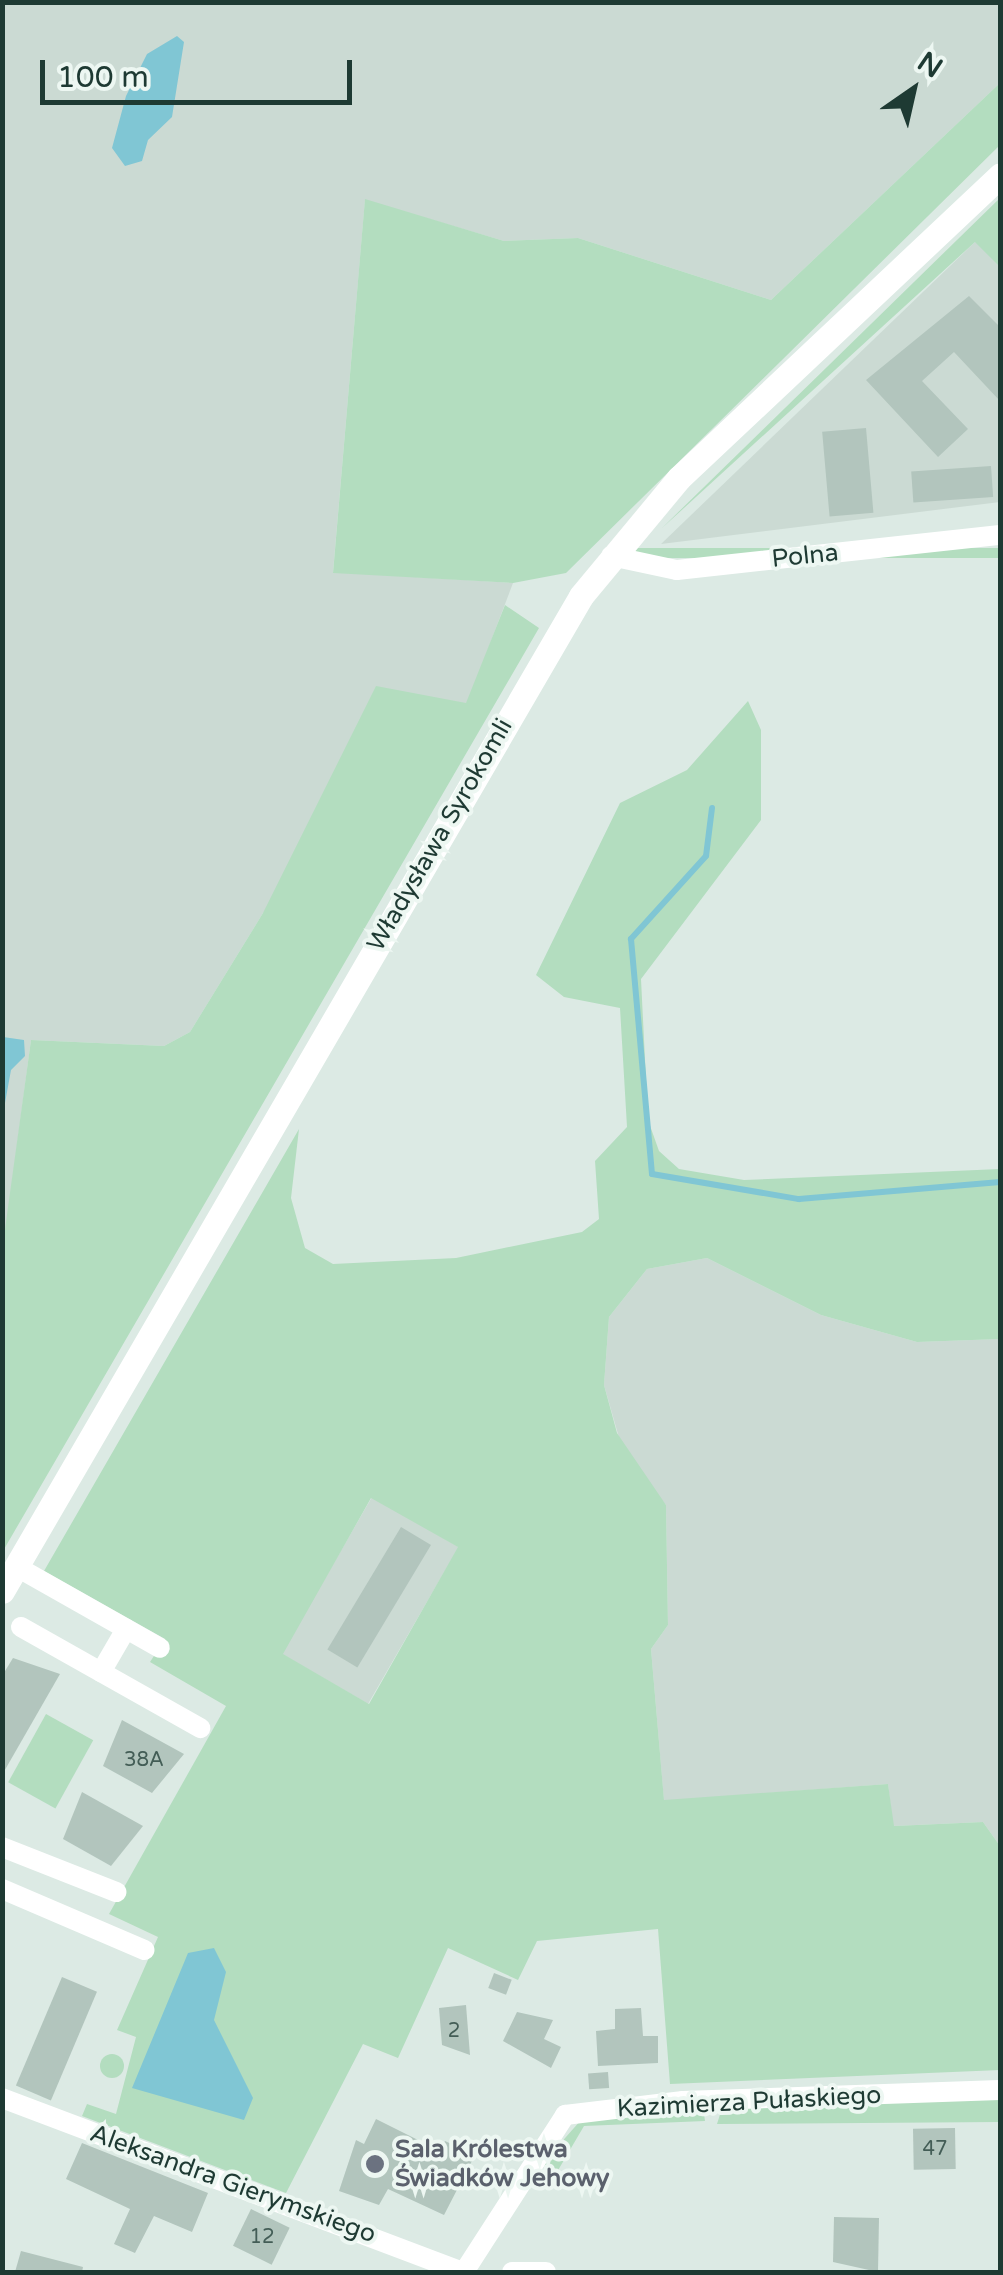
<!DOCTYPE html>
<meta charset="utf-8">
<style>
body{margin:0}
#map{position:relative;width:1003px;height:2275px;overflow:hidden;background:#dceae4;font-family:"Varela Round",sans-serif}
div>[style]{position:absolute}
.built>*{inset:0;background:#cbdad3;transform-origin:0 0}
.green>*{inset:0;background:#b3ddbf;transform-origin:0 0}
.round{border-radius:50%}
.water>*{inset:0;background:#80c6d4}
.stream>*{height:6px;margin:-3px;padding:0 3px;transform-origin:3px;border-radius:3px;background:#80c6d4}
.building>*{inset:0;background:#b2c5bd;transform-origin:0 0}
.minor>*{height:20px;margin:-10px;padding:0 10px;transform-origin:10px;border-radius:10px;background:#fff}
.tertiary>*{height:25px;margin:-12.5px;padding:0 12.5px;transform-origin:12.5px;border-radius:12.5px;background:#fff}
.dots>*{width:28px;height:28px;translate:-50% -50%;box-sizing:border-box;border:5px solid #edf7f2;border-radius:50%}
span{translate:-50% -50%;white-space:nowrap;text-align:center;line-height:1.15;-webkit-text-stroke:8px #edf7f2;paint-order:stroke}
.number-label{font-size:20px;color:#435d56}
.number-label span{-webkit-text-stroke-width:0}
.street-label{font-size:25px;color:#1e3a33}
.worship-label{font-size:25px;color:#5b616d;font-weight:700}
.left{translate:0 -50%;text-align:left}
.frame{position:absolute;inset:0;border:5px solid #1e3a33;pointer-events:none}
.north{position:absolute;left:863px;top:40px;width:100px;height:100px;-webkit-text-stroke:8px #edf7f2;paint-order:stroke;rotate:34deg;font-size:28px;font-weight:700;line-height:40px;text-align:center;color:#1e3a33}
.north::after{content:'';display:block;margin:auto;width:35px;height:45px;background:#1e3a33;clip-path:polygon(50% 0,100% 100%,50% 72%,0 100%)}
.scale{position:absolute;left:40px;top:60px;width:312px;height:45px;box-sizing:border-box;border:5px solid #1e3a33;border-top:0;padding-left:12px;font-size:30px;line-height:35px;white-space:nowrap;color:#1e3a33;-webkit-text-stroke:8px #edf7f2;paint-order:stroke}
</style>
<div id="map">
<div class="built">
<i style="clip-path:polygon(3px 3px,1000px 3px,1000px 83px,771px 300px,578px 238px,504px 241px,365px 200px,333px 572px,513px 583px,467px 704px,263px 913px,190px 1032px,164px 1046px,31px 1040px,3px 1251px)"></i>
<i style="clip-path:polygon(976px 241px,1000px 267px,1000px 502px,661px 544px)"></i>
<i style="clip-path:polygon(707px 1258px,821px 1315px,917px 1342px,1000px 1339px,1000px 1846px,983px 1822px,893px 1826px,888px 1784px,664px 1801px,651px 1649px,668px 1625px,666px 1505px,624px 1455px,604px 1385px,609px 1317px,647px 1269px)"></i>
<i style="left:372px;top:1497px;width:100px;height:181px;rotate:30deg"></i>
</div>
<div class="green">
<i style="clip-path:polygon(1000px 83px,1000px 145px,566px 573px,513px 583px,333px 573px,365px 199px,504px 241px,578px 238px,771px 300px)"></i>
<i style="clip-path:polygon(1000px 198px,1000px 267px,975px 242px,661px 529px)"></i>
<i style="left:1000px;top:548px;width:10px;height:367px;rotate:90deg"></i>
<i style="clip-path:polygon(505px 605px,539px 628px,3px 1551px,2px 1251px,31px 1040px,164px 1046px,190px 1032px,263px 913px,376px 686px,466px 703px)"></i>
<i style="clip-path:polygon(evenodd,748px 701px,761px 730px,761px 820px,641px 979px,648px 1120px,659px 1151px,679px 1169px,744px 1180px,1000px 1169px,1000px 1339px,917px 1342px,821px 1315px,707px 1258px,647px 1269px,609px 1317px,604px 1385px,617px 1433px,666px 1505px,668px 1625px,651px 1649px,664px 1800px,888px 1784px,894px 1826px,983px 1822px,1000px 1846px,1000px 2070px,670px 2084px,658px 1929px,537px 1941px,518px 1980px,448px 1948px,398px 2058px,363px 2044px,286px 2193px,82px 2116px,87px 2104px,116px 2114px,136px 2037px,117px 2030px,158px 1937px,109px 1914px,226px 1706px,150px 1662px,165px 1639px,44px 1571px,299px 1129px,291px 1198px,305px 1248px,333px 1264px,456px 1258px,582px 1232px,599px 1219px,595px 1161px,627px 1127px,620px 1008px,564px 997px,536px 975px,620px 803px,687px 770px,748px 701px,371px 1498px,458px 1547px,369px 1704px,283px 1654px,371px 1498px)"></i>
<i style="left:46px;top:1714px;width:54px;height:78px;rotate:29deg"></i>
<i class="round" style="left:100px;top:2054px;width:24px;height:24px"></i>
<i style="clip-path:polygon(1000px 2098px,1000px 2122px,717px 2124px,722px 2108px)"></i>
<i style="clip-path:polygon(703px 2107px,705px 2121px,584px 2126px,557px 2172px,543px 2163px,581px 2120px)"></i>
</div>
<div class="water">
<i style="clip-path:polygon(177px 36px,184px 42px,172px 117px,148px 140px,142px 161px,125px 166px,112px 148px,126px 96px,147px 54px)"></i>
<i style="clip-path:polygon(3px 1037px,24px 1040px,25px 1056px,11px 1070px,3px 1114px)"></i>
<i style="clip-path:polygon(214px 1948px,226px 1972px,214px 2020px,253px 2098px,244px 2120px,132px 2088px,188px 1953px)"></i>
</div>
<div class="stream">
<i style="left:712px;top:808px;width:48px;rotate:97.1deg"></i>
<i style="left:706px;top:856px;width:112px;rotate:132.1deg"></i>
<i style="left:631px;top:939px;width:236px;rotate:84.9deg"></i>
<i style="left:652px;top:1174px;width:149px;rotate:9.7deg"></i>
<i style="left:799px;top:1199px;width:202px;rotate:-4.8deg"></i>
</div>
<div class="building">
<i style="clip-path:polygon(969px 296px,1000px 327px,1000px 401px,954px 352px,922px 381px,968px 429px,938px 457px,866px 380px)"></i>
<i style="left:866px;top:428px;width:85px;height:44px;rotate:85deg"></i>
<i style="left:991px;top:466px;width:31px;height:80px;rotate:86deg"></i>
<i style="left:401px;top:1527px;width:35px;height:143px;rotate:31deg"></i>
<i style="clip-path:polygon(13px 1658px,60px 1674px,2px 1775px,2px 1676px)"></i>
<i style="clip-path:polygon(122px 1720px,184px 1754px,152px 1793px,103px 1766px)"></i>
<i style="clip-path:polygon(82px 1792px,143px 1826px,111px 1866px,63px 1839px)"></i>
<i style="left:494px;top:1973px;width:19px;height:16px;rotate:21deg"></i>
<i style="left:62px;top:1977px;width:38px;height:118px;rotate:23deg"></i>
<i style="clip-path:polygon(466px 2005px,470px 2055px,442px 2045px,439px 2008px)"></i>
<i style="clip-path:polygon(641px 2008px,643px 2036px,658px 2036px,658px 2063px,598px 2066px,596px 2031px,615px 2029px,615px 2009px)"></i>
<i style="clip-path:polygon(517px 2012px,553px 2020px,544px 2039px,561px 2047px,551px 2068px,503px 2041px)"></i>
<i style="left:608px;top:2072px;width:16px;height:20px;rotate:86deg"></i>
<i style="clip-path:polygon(376px 2119px,440px 2151px,445px 2141px,475px 2155px,444px 2215px,388px 2189px,379px 2205px,339px 2191px,356px 2140px,364px 2144px)"></i>
<i style="left:955px;top:2128px;width:41px;height:42px;rotate:89deg"></i>
<i style="clip-path:polygon(82px 2143px,208px 2193px,192px 2232px,154px 2216px,135px 2253px,114px 2244px,130px 2209px,66px 2179px)"></i>
<i style="left:251px;top:2209px;width:43px;height:41px;rotate:26deg"></i>
<i style="clip-path:polygon(834px 2217px,879px 2218px,878px 2272px,833px 2262px)"></i>
<i style="clip-path:polygon(21px 2251px,83px 2267px,82px 2272px,15px 2272px)"></i>
</div>
<div class="minor">
<i style="left:611px;top:556px;width:67px;rotate:12deg"></i>
<i style="left:677px;top:570px;width:325px;rotate:-6.2deg"></i>
<i style="left:17px;top:1567px;width:164px;rotate:29.5deg"></i>
<i style="left:21px;top:1627px;width:206px;rotate:29.4deg"></i>
<i style="left:101px;top:1672px;width:50px;rotate:-59.8deg"></i>
<i style="left:2px;top:1847px;width:123px;rotate:21.5deg"></i>
<i style="left:2px;top:1889px;width:155px;rotate:23.2deg"></i>
<i style="left:2px;top:2098px;width:492px;rotate:20.7deg"></i>
<i style="left:464px;top:2272px;width:187px;rotate:-57.2deg"></i>
<i style="left:565px;top:2115px;width:119px;rotate:-6.8deg"></i>
<i style="left:683px;top:2101px;width:317px;rotate:-2deg"></i>
<i style="left:512px;top:2272px;width:34px"></i>
</div>
<div class="tertiary">
<i style="left:2px;top:1591px;width:1151px;rotate:-59.8deg"></i>
<i style="left:581px;top:596px;width:153px;rotate:-50.3deg"></i>
<i style="left:679px;top:478px;width:441px;rotate:-43.3deg"></i>
</div>
<div class="dots">
<i style="left:375px;top:2164px;background:#6b7280"></i>
</div>
<div class="number-label">
<span style="left:144px;top:1760px">38A</span>
<span style="left:454px;top:2031px">2</span>
<span style="left:935px;top:2149px">47</span>
<span style="left:262px;top:2237px">12</span>
</div>
<div class="street-label">
<span style="left:805px;top:556px;rotate:-6deg">Polna</span>
<span style="left:440px;top:835px;rotate:-60deg">Władysława Syrokomli</span>
<span style="left:749px;top:2102px;rotate:-3deg">Kazimierza Pułaskiego</span>
<span style="left:233px;top:2184px;rotate:20deg">Aleksandra Gierymskiego</span>
</div>
<div class="worship-label">
<span class="left" style="left:395px;top:2164px">Sala Królestwa<br>Świadków Jehowy</span>
</div>
<div class="frame"></div>
<div class="north">N</div>
<div class="scale">100 m</div>
</div>
